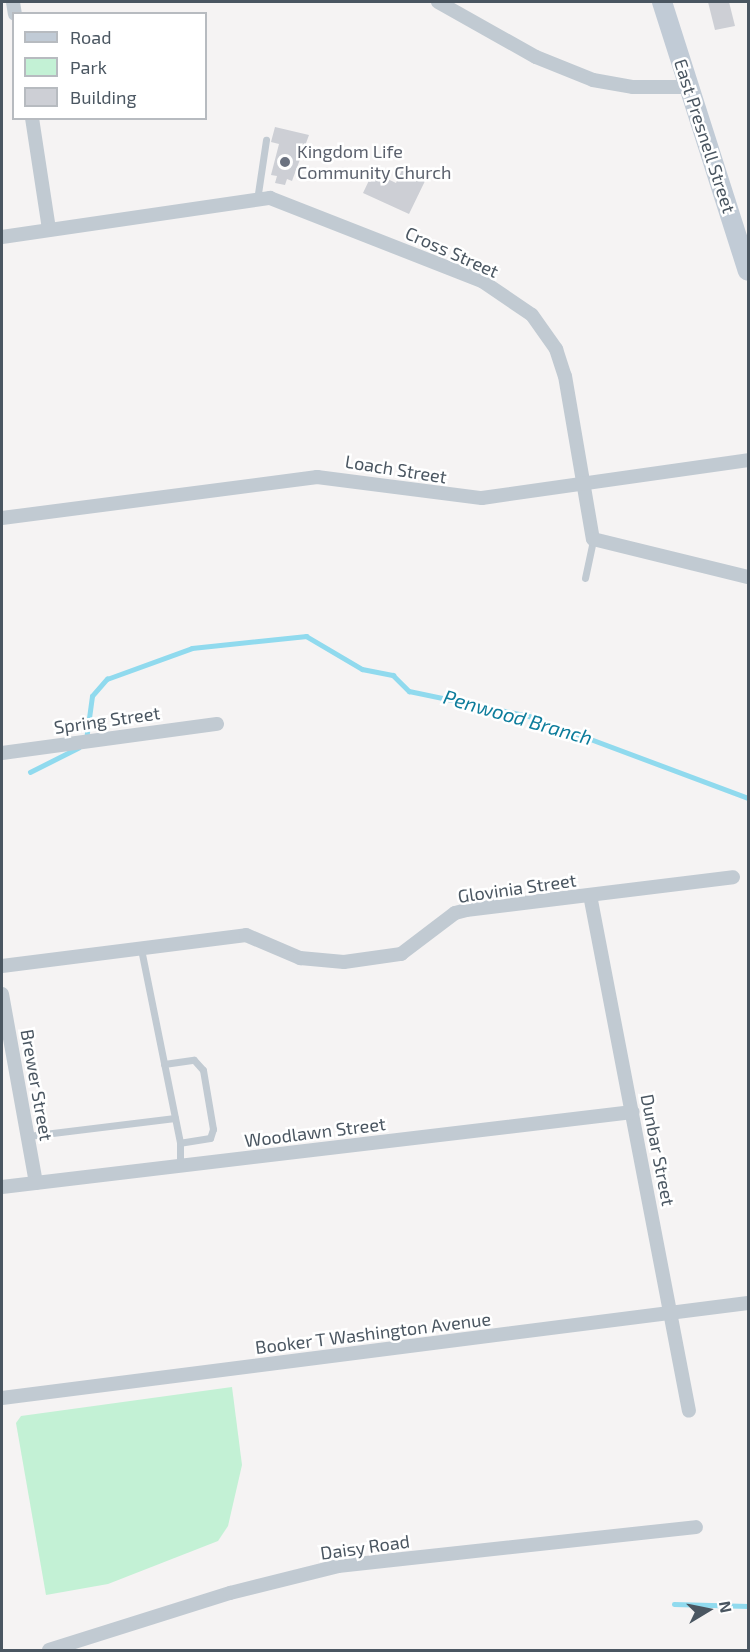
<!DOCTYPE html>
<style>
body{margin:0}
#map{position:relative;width:750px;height:1652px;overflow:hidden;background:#f5f3f3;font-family:"Exo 2",sans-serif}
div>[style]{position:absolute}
.green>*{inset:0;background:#c3f1d5}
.stream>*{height:4.5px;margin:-2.25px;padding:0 2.25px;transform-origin:2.25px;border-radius:2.25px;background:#90daee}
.building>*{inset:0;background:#cdcfd5}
.service>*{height:7px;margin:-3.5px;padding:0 3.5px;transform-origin:3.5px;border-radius:3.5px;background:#c1cad2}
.minor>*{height:14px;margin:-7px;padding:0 7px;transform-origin:7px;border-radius:7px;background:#c1cad2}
.secondary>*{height:20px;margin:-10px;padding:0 10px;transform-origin:10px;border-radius:10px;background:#c1cbd6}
.dots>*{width:16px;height:16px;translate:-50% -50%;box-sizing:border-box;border:3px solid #fff;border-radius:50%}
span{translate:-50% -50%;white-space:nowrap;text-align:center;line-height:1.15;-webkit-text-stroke:5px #fff;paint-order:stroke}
.street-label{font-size:18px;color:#4a5661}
.worship-label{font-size:18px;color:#5b616d}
.left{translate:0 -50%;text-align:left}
.water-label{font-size:20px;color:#0c7c9b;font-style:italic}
.frame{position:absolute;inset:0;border:3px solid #4a5661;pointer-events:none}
.legend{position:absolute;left:12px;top:12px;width:195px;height:108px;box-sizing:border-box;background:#fff;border:2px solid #b7bbc0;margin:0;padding:8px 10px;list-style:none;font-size:18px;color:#4a5661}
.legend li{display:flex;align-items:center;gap:12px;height:30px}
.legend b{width:30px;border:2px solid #b7bbc0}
.north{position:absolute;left:678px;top:1580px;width:60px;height:60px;-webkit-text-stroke:4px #fff;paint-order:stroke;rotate:80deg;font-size:16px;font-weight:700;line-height:24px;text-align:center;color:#4a5661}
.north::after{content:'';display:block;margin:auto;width:21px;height:27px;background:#4a5661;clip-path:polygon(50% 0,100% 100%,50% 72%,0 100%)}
</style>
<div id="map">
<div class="green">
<i style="clip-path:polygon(232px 1387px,242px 1465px,228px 1526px,218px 1541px,108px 1584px,46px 1595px,16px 1423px,21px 1416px)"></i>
</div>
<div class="stream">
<i style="left:86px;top:740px;width:44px;rotate:-82.2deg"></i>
<i style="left:92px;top:696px;width:23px;rotate:-49deg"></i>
<i style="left:107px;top:679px;width:90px;rotate:-20deg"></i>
<i style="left:192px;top:648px;width:115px;rotate:-6deg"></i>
<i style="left:306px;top:636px;width:65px;rotate:30.5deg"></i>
<i style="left:362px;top:669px;width:32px;rotate:11deg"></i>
<i style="left:393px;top:675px;width:23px;rotate:45deg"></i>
<i style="left:409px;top:691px;width:123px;rotate:11.8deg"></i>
<i style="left:529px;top:716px;width:234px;rotate:20.5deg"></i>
<i style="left:30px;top:772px;width:54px;rotate:-26.6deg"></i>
<i style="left:674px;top:1604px;width:74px;rotate:1.5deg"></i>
</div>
<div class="building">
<i style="clip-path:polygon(708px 2px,729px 2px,735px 26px,715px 30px)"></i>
<i style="clip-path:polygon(275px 127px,309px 135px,292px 181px,287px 179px,285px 185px,275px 183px,277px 176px,271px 175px,279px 144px,271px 142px)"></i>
<i style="clip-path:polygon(402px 170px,425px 181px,409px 214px,363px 193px,373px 172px,396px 183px)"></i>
</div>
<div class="service">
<i style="left:257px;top:200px;width:61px;rotate:-81.5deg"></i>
<i style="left:585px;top:578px;width:40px;rotate:-78deg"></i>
<i style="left:141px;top:949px;width:198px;rotate:78.6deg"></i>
<i style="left:180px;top:1143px;width:23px;rotate:90deg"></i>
<i style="left:164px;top:1064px;width:30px;rotate:-8deg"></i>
<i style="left:194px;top:1060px;width:13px;rotate:48deg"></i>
<i style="left:203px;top:1070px;width:60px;rotate:80.4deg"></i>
<i style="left:213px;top:1129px;width:9px;rotate:108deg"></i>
<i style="left:210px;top:1138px;width:30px;rotate:171deg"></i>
<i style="left:28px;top:1136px;width:148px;rotate:-7deg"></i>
</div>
<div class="minor">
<i style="left:13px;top:2px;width:12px;rotate:81deg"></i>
<i style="left:438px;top:2px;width:112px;rotate:29.3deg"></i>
<i style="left:536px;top:57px;width:61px;rotate:22deg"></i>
<i style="left:593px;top:80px;width:41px;rotate:9.9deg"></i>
<i style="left:633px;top:87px;width:56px"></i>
<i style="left:32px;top:118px;width:112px;rotate:81.3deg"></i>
<i style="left:2px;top:237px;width:271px;rotate:-8.3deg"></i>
<i style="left:270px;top:198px;width:228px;rotate:21.4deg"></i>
<i style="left:482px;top:281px;width:60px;rotate:34.2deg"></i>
<i style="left:532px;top:315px;width:42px;rotate:54.8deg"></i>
<i style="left:556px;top:349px;width:28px;rotate:72deg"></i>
<i style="left:565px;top:376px;width:165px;rotate:80.3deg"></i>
<i style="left:593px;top:539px;width:160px;rotate:13.8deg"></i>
<i style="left:2px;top:518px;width:318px;rotate:-7.4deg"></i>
<i style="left:317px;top:477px;width:166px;rotate:7.3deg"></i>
<i style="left:482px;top:498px;width:269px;rotate:-8.1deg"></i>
<i style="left:2px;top:753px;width:217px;rotate:-7.7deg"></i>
<i style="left:590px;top:895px;width:525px;rotate:79.14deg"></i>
<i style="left:2px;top:966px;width:246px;rotate:-7.2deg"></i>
<i style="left:246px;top:935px;width:59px;rotate:23.1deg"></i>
<i style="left:300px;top:958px;width:44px;rotate:5.2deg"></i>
<i style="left:344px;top:962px;width:58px;rotate:-8deg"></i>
<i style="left:401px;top:954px;width:68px;rotate:-37.2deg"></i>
<i style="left:455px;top:913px;width:11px;rotate:-15deg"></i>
<i style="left:466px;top:910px;width:269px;rotate:-7deg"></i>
<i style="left:2px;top:994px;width:192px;rotate:79.8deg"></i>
<i style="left:2px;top:1187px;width:635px;rotate:-6.78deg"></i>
<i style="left:2px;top:1398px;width:752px;rotate:-7.26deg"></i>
<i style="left:49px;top:1650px;width:190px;rotate:-17.5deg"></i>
<i style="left:230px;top:1593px;width:111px;rotate:-14deg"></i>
<i style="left:338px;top:1566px;width:360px;rotate:-6.2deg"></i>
</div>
<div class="secondary">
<i style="left:662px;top:2px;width:282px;rotate:72.3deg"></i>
</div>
<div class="dots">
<i style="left:285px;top:162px;background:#6b7280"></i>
</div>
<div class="street-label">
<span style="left:705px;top:136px;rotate:72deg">East Presnell Street</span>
<span style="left:452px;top:252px;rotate:24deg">Cross Street</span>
<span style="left:396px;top:469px;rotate:9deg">Loach Street</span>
<span style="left:107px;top:720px;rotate:-8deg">Spring Street</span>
<span style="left:517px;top:888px;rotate:-8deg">Glovinia Street</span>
<span style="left:37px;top:1085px;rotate:80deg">Brewer Street</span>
<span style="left:315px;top:1132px;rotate:-7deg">Woodlawn Street</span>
<span style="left:658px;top:1150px;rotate:79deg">Dunbar Street</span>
<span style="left:373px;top:1333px;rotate:-7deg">Booker T Washington Avenue</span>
<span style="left:365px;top:1547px;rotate:-8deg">Daisy Road</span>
</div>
<div class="worship-label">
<span class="left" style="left:297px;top:162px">Kingdom Life<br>Community Church</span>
</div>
<div class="water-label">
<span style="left:518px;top:717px;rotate:16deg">Penwood Branch</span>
</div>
<div class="frame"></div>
<ul class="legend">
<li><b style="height:8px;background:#c1cbd6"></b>Road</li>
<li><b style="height:16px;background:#c3f1d5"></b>Park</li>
<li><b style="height:16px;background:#cdcfd5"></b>Building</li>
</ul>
<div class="north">N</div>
</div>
